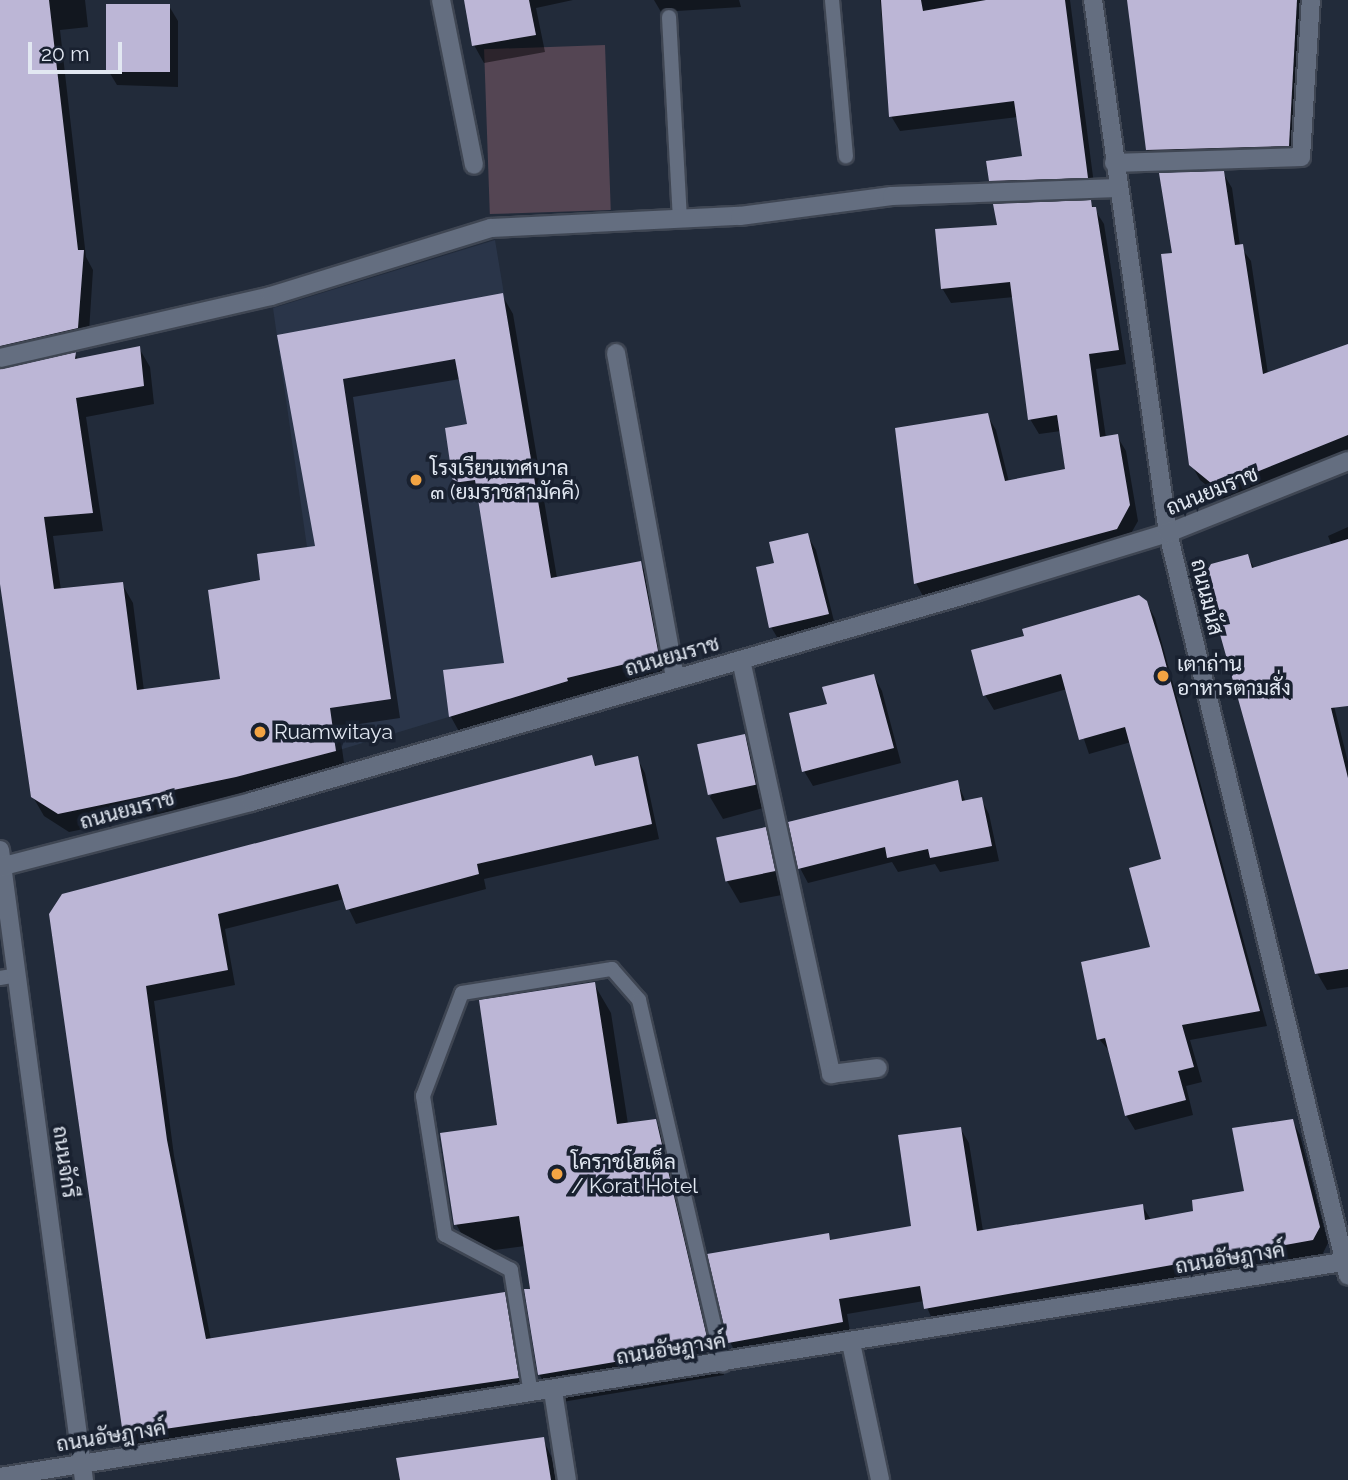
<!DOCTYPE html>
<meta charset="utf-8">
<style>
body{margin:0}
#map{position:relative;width:1348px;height:1480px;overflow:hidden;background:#222b3a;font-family:Raleway,Sarabun,sans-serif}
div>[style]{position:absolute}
.built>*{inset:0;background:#2a3549}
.green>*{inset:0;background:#544553;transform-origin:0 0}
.shadow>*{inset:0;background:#0007}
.building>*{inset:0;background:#bcb6d6;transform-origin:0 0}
.roads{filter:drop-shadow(2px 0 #3f4653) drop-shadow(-2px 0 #3f4653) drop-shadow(0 2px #3f4653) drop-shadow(0 -2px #3f4653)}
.service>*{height:14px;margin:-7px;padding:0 7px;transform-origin:7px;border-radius:7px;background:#646e80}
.minor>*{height:18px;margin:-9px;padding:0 9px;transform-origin:9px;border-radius:9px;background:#646e80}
.tertiary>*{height:18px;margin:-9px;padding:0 9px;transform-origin:9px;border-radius:9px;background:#646e80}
.secondary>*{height:18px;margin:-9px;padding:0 9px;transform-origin:9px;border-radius:9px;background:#646e80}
.dots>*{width:19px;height:19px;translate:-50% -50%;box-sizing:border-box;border:4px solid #192130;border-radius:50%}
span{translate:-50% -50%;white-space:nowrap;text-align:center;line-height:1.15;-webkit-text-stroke:7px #192130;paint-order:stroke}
.poi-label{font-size:21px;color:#e2e8f2}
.left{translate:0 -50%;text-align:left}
.street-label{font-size:21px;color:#e2e8f2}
.scale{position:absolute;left:28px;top:42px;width:94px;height:32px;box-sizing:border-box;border:4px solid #e2e8f2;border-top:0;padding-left:9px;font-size:21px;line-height:24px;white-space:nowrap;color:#e2e8f2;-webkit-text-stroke:5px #192130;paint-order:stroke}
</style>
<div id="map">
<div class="built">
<i style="clip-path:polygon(495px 240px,568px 681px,336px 751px,273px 308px)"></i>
</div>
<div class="green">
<i style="left:605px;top:45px;width:165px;height:121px;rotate:88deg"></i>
</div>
<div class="shadow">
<i style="clip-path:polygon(0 0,85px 0,88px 27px,60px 30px,86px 257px,93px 270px,88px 347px,7px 366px,4px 370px,75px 354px,79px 361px,139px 348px,150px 367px,154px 404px,86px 417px,103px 531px,53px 536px,61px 590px,122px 584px,133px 603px,144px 691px,222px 681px,262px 582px,317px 548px,279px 337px,502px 295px,513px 314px,557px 578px,640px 563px,651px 581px,669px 675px,577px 696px,578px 700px,461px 735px,451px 717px,445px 671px,506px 664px,480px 499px,466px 501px,455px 483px,447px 429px,470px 425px,460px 379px,353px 397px,400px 718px,339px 727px,345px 770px,247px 796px,69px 832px,44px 816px,33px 797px,0 572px)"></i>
<i style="clip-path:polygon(466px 0,573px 0,536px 8px,545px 52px,484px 63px,474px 45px)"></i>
<i style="clip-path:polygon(654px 0,739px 0,741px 7px,661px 12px)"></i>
<i style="clip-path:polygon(880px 0,1070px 0,1095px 192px,1000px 196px,991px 181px,1024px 158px,1018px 117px,900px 131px,891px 116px)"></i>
<i style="clip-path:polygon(1129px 0,1305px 0,1296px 161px,1156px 165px,1147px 150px)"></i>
<i style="clip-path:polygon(169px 6px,178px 21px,178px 87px,117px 85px,108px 70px)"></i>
<i style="clip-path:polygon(1223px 173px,1232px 188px,1240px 246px,1251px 261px,1268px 374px,1348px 346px,1348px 453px,1227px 502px,1200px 480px,1191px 464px,1174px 254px)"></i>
<i style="clip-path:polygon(1090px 202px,1104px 224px,1126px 364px,1096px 369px,1106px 438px,1117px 436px,1126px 451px,1138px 521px,1125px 544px,924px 598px,916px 583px,987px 415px,996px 430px,1009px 482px,1067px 470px,1061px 431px,1039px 434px,1030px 419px,1014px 297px,951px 303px,942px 288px,999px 227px)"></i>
<i style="clip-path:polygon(1348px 527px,1348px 660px,1324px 666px,1348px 762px,1348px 987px,1327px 990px,1317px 973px,1206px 577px,1247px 556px,1255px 569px,1332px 546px,1328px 536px)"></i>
<i style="clip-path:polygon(807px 535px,816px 550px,836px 629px,780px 642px,771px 627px,776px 564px)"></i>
<i style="clip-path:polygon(1146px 602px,1155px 618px,1267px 1026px,1190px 1040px,1202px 1082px,1186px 1086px,1193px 1115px,1135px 1130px,1126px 1115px,1111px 1053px,1099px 1039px,1152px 948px,1163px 861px,1131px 742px,1089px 754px,1067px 689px,994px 710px,985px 695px)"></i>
<i style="clip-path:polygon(874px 676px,882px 691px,901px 763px,813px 786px,804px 771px,829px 706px)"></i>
<i style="clip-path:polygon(744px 736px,758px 758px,767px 807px,723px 819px,710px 797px)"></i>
<i style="clip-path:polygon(591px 757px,597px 767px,637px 758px,645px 773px,659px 839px,484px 879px,486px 889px,356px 924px,344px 899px,225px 929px,235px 985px,154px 1001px,174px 1156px,211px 1340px,504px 1294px,513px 1309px,526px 1393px,133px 1450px,124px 1435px,51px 914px)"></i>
<i style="clip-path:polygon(957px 782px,966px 802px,981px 799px,989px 814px,999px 861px,940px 872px,935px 864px,898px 872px,892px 862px,808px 883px,800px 868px)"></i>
<i style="clip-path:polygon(762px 829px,775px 852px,787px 894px,740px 903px,727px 881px,719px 838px)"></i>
<i style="clip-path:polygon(594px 984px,611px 1013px,628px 1124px,655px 1121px,671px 1149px,724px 1375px,556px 1403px,539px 1374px,525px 1246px,472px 1253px,456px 1224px,499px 1126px)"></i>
<i style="clip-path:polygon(1292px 1120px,1300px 1135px,1328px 1243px,1322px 1255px,934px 1323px,924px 1301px,847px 1314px,851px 1337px,738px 1357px,730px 1342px,828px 1235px,832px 1242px,913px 1228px,960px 1128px,969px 1143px,983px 1231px,1142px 1205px,1151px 1220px,1195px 1213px,1246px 1193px)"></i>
<i style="clip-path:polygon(543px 1439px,562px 1480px,402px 1480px)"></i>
</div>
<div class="building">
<i style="clip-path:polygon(0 0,49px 0,78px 250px,84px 250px,78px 328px,0 346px)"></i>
<i style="clip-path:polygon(464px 0,529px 0,536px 35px,472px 46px)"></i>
<i style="clip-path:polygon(881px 0,921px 0,923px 11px,986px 0,1065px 0,1088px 178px,989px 181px,986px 161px,1022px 156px,1014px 101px,889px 117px)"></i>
<i style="clip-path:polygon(1127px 0,1297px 0,1289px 146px,1146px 150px)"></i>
<i style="left:170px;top:4px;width:68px;height:64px;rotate:90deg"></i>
<i style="clip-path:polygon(1224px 171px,1235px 245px,1243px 244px,1263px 374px,1348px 344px,1348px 435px,1217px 488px,1189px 465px,1161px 254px,1172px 253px,1159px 173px)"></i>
<i style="clip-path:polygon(1091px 200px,1092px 207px,1096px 207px,1119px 350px,1089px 354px,1100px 437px,1118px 434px,1130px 505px,1117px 529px,914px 584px,895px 428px,988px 413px,1005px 481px,1065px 469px,1057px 415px,1028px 420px,1010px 282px,941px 289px,935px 229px,997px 225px,993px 204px)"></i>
<i style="clip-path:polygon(503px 293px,551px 578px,641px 561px,659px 656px,567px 678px,568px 681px,449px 717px,443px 670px,504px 663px,475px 480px,453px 483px,445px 428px,467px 424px,455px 359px,343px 379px,391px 699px,330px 708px,336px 751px,236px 777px,58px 814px,31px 797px,0 584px,0 369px,76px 352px,75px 359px,140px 346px,144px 386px,76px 398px,93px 513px,44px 517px,54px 589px,123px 582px,137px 690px,220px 679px,208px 590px,260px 580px,257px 554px,315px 546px,277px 335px)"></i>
<i style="clip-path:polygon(808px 533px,829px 614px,769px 628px,756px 567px,774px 563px,769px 542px)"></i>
<i style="clip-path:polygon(1348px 539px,1348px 706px,1331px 708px,1348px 778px,1348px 969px,1315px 974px,1204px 577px,1211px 564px,1248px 554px,1252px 568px)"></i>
<i style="clip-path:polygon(1139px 595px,1147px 601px,1161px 646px,1260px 1011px,1182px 1025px,1194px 1067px,1178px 1071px,1186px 1100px,1125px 1116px,1105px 1038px,1097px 1040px,1081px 962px,1150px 947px,1129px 868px,1161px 859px,1125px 727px,1079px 740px,1061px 674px,983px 696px,971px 650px,1024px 636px,1022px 629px)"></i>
<i style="clip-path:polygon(874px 674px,894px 748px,802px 772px,789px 713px,827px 704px,822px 687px)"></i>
<i style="left:745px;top:734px;width:52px;height:49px;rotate:78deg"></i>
<i style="clip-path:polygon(592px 755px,595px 766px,638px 756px,652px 824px,477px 864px,479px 874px,346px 910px,338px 884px,218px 914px,228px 970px,146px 986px,167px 1140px,206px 1339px,505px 1292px,519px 1378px,123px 1435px,49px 914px,62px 894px)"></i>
<i style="clip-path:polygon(958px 780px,962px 801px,982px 797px,992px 846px,930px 858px,928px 849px,887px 858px,885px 847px,798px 869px,788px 822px)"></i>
<i style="left:766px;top:827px;width:45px;height:51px;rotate:78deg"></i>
<i style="clip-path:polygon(595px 982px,617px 1124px,656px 1119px,709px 1346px,538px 1375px,524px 1289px,530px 1289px,519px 1216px,454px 1225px,440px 1133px,497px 1125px,479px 1000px)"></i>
<i style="clip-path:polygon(1293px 1119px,1320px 1227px,1313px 1240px,924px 1309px,920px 1286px,839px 1299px,843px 1322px,728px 1343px,707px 1254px,829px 1233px,830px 1240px,911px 1226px,898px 1135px,961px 1127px,977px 1231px,1143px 1204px,1145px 1220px,1193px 1211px,1192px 1200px,1244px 1191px,1232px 1128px)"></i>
<i style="clip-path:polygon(544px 1437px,551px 1480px,400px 1480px,396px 1458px)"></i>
</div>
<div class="roads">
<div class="service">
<i style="left:832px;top:0;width:157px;rotate:84.9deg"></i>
<i style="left:669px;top:17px;width:202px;rotate:86.9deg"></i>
<i style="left:0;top:978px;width:17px;rotate:-10deg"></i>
<i style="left:531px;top:1394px;width:126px;rotate:-99.2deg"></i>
<i style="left:511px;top:1270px;width:75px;rotate:-152.1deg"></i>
<i style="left:445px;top:1235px;width:141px;rotate:-99deg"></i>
<i style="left:423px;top:1096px;width:110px;rotate:-69.3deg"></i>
<i style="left:462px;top:993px;width:152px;rotate:-9.1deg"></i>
<i style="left:612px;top:969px;width:41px;rotate:48.9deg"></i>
<i style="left:639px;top:1000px;width:374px;rotate:77deg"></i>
</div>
<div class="minor">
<i style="left:441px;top:0;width:168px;rotate:78.7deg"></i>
<i style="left:1114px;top:163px;width:187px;rotate:-1.8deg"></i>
<i style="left:1301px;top:157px;width:157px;rotate:-86.4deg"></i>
<i style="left:616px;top:353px;width:330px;rotate:79.7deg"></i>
<i style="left:0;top:358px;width:278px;rotate:-12.9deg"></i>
<i style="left:271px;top:296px;width:230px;rotate:-17.2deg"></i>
<i style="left:491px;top:228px;width:249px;rotate:-2.8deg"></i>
<i style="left:740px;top:216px;width:153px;rotate:-7.5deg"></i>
<i style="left:892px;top:196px;width:226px;rotate:-2deg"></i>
<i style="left:741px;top:660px;width:424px;rotate:77.7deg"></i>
<i style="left:831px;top:1074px;width:47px;rotate:-7.3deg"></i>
<i style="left:851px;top:1343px;width:140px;rotate:78deg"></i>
<i style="left:553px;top:1391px;width:90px;rotate:81.1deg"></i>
</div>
<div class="tertiary">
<i style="left:1093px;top:0;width:538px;rotate:81.99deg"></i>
<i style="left:1168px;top:533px;width:764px;rotate:76.38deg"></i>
<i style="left:0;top:850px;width:636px;rotate:82.41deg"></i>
<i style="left:0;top:867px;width:259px;rotate:-14.5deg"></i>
<i style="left:251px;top:802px;width:757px;rotate:-16.18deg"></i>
<i style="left:978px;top:591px;width:199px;rotate:-17deg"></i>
<i style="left:1168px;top:533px;width:194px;rotate:-21.8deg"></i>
</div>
<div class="secondary">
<i style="left:0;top:1477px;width:1365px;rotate:-9.1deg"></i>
</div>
</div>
<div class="dots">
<i style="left:416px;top:480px;background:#f3a443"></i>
<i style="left:1163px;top:676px;background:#f3a443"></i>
<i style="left:260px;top:732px;background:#f3a443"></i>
<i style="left:557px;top:1174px;background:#f3a443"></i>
</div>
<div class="poi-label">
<span class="left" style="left:430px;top:480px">โรงเรียนเทศบาล<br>๓ (ยมราชสามัคคี)</span>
<span class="left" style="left:1177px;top:676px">เตาถ่าน<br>อาหารตามสั่ง</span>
<span class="left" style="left:274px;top:732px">Ruamwitaya</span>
<span class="left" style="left:571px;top:1174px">โคราชโฮเต็ล<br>/ Korat Hotel</span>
</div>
<div class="street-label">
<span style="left:1212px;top:491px;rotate:-22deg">ถนนยมราช</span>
<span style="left:1207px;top:597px;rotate:76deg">ถนนมนัส</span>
<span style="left:672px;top:656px;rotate:-16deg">ถนนยมราช</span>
<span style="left:127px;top:810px;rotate:-15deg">ถนนยมราช</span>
<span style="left:65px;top:1162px;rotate:82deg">ถนนจักรี</span>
<span style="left:1230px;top:1258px;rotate:-9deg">ถนนอัษฎางค์</span>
<span style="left:671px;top:1349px;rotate:-9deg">ถนนอัษฎางค์</span>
<span style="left:111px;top:1436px;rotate:-9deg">ถนนอัษฎางค์</span>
</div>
<div class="scale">20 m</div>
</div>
